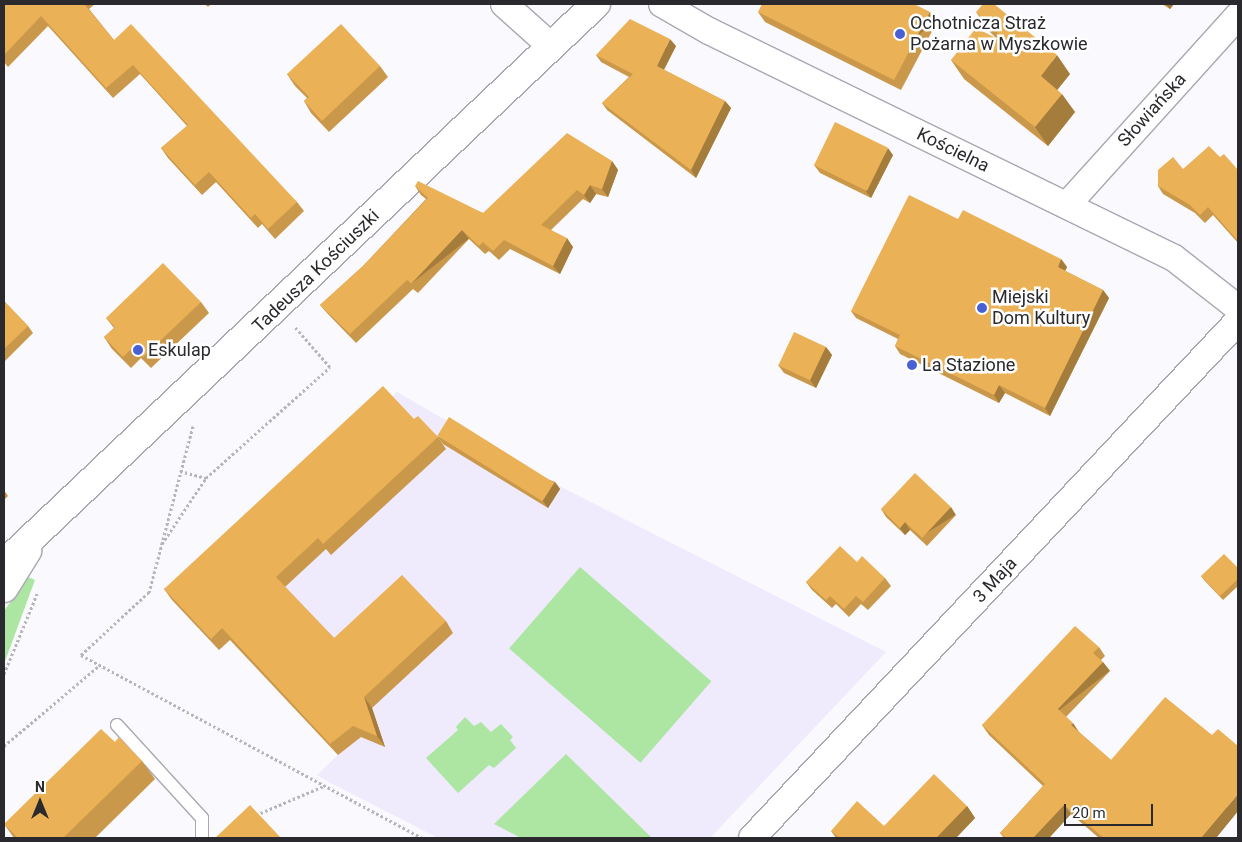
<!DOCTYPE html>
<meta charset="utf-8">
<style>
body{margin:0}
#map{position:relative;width:1242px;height:842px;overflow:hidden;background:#faf9fd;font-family:Roboto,sans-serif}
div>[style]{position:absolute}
.built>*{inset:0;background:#efeafc}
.green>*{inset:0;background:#ade5a3;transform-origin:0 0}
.path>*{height:3px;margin-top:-1.5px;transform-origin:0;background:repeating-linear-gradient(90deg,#b6b5b9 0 2.5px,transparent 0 5px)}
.roads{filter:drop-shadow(1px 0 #aaa7b2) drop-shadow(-1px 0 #aaa7b2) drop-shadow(0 1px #aaa7b2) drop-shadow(0 -1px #aaa7b2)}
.lane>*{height:12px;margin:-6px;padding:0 6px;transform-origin:6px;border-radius:6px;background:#fff}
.street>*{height:26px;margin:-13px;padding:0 13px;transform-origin:13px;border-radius:13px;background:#fff}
.secondary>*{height:28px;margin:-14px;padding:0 14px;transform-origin:14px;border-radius:14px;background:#fff}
.wall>*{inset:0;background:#ca984a}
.shaded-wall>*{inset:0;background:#a47c3c;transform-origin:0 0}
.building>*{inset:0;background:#ebb156;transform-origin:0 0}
.dots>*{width:14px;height:14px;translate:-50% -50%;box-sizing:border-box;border:2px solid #fff;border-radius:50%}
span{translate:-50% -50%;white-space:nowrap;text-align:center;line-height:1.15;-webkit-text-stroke:5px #fff;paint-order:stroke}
.poi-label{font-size:18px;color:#2a292d}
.left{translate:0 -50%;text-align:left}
.street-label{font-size:18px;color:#2a292d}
.frame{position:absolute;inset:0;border:5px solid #2a292d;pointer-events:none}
.north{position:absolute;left:15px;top:777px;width:50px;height:50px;-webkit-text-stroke:4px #fff;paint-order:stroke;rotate:0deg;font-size:14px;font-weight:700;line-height:20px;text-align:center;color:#2a292d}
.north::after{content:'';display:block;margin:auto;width:18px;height:22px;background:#2a292d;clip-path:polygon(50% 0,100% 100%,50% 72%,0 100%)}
.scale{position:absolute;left:1064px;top:804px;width:89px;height:22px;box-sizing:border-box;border:2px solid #2a292d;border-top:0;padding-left:6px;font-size:15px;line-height:18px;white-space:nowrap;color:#2a292d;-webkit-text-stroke:4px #fff;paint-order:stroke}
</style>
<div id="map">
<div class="built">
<i style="clip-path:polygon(397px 392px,563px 488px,886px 652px,710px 838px,438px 838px,329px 782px,317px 775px,338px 755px,230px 640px,219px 650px,172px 600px)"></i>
</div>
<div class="green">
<i style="left:580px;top:567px;width:174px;height:108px;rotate:41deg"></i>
<i style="clip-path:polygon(28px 577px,35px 580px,4px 664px,4px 611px)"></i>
<i style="clip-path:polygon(465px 717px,474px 726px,481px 722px,491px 732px,501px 724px,513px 737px,510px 740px,516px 748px,494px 768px,489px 765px,458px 793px,426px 758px,458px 730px,456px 727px)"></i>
<i style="clip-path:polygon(566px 754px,652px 838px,521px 838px,494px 824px)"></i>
</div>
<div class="path">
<i style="left:193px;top:426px;width:172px;rotate:104.8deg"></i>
<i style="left:149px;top:592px;width:93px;rotate:137.2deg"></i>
<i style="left:81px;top:655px;width:388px;rotate:28.2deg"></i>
<i style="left:180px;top:471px;width:27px;rotate:15deg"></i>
<i style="left:162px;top:544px;width:79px;rotate:-56.3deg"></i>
<i style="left:206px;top:478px;width:166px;rotate:-41.8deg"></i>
<i style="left:330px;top:367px;width:53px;rotate:-131.2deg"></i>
<i style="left:4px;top:674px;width:87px;rotate:-67.6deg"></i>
<i style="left:4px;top:746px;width:126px;rotate:-40.2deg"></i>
<i style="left:256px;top:815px;width:74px;rotate:-23.1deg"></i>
</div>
<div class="roads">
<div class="lane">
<i style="left:117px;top:725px;width:126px;rotate:47.6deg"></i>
<i style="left:202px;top:818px;width:20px;rotate:90deg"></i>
</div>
<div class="street">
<i style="left:504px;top:4px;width:63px;rotate:41.8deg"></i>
<i style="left:662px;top:4px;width:54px;rotate:29.9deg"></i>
<i style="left:709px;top:31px;width:517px;rotate:26.02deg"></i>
<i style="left:1174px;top:258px;width:81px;rotate:38deg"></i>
<i style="left:1067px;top:205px;width:255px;rotate:-47.9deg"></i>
<i style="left:752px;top:838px;width:710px;rotate:-46.77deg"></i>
</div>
<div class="secondary">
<i style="left:4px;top:564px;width:815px;rotate:-43.41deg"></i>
<i style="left:4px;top:588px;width:44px;rotate:-58.1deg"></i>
</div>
</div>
<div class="wall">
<i style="clip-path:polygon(4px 4px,95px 4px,89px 9px,114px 40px,297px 202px,304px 211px,275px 239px,262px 224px,258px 228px,216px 182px,202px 195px,168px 158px,161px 148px,187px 126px,140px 74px,113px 98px,48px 26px,8px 67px,4px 62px)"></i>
<i style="clip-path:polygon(205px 4px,211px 4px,208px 7px)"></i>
<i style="clip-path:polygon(1162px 4px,1174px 4px,1170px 9px)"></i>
<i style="clip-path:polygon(758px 12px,937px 22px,901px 90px,765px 22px)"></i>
<i style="clip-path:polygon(976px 12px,1070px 74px,1057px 90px,1075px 112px,1048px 146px,964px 79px,951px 60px,997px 39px,989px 31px)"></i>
<i style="clip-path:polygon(676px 46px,664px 70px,725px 101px,731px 108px,696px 178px,607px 110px,602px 103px,629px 77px,601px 62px,596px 55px)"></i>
<i style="clip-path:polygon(380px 66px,388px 77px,329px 132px,311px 113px,304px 101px,307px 98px,295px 86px,287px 74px)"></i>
<i style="clip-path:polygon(893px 155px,871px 198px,820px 173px,814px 165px)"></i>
<i style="clip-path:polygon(1220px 157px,1238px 170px,1238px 243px,1213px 215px,1205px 223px,1195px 213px,1163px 194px,1158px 186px,1183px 169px)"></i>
<i style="clip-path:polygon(612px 161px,618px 170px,608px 197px,596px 194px,590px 203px,583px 199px,551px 230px,573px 247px,560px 274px,510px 249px,499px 260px,489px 251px,485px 254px,469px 239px,418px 293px,413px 289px,356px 343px,327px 313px,320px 305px,363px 266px,426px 199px,421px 195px,415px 186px,483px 213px)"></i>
<i style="clip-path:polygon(1061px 259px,1067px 267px,1065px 271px,1103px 290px,1109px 298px,1050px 416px,1005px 393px,999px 403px,900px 354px,895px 346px,898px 339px,856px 318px,851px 311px)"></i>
<i style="clip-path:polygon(4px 301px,28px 326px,33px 333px,4px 362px)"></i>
<i style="clip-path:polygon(201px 302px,209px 313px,151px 368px,141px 358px,131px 368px,112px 349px,104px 337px,114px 328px,106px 318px)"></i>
<i style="clip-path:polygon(826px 347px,832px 355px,816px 388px,784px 373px,778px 365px)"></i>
<i style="clip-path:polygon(414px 419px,438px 437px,446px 449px,331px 555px,326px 549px,285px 587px,334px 638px,446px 621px,453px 633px,372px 708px,385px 747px,361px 737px,338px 755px,230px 640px,219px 650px,172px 600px,164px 589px)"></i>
<i style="clip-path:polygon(437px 436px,555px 482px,560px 489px,548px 508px,443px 444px)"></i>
<i style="clip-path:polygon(4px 490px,8px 496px,4px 500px)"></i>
<i style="clip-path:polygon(881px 509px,956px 515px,927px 546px,910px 530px,905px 535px,886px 517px)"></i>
<i style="clip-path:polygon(857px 562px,885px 578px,891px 586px,868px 610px,861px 604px,849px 617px,836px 604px,832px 608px,812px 590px,806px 582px)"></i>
<i style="clip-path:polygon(1238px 568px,1238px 586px,1223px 600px,1204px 580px,1201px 576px)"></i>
<i style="clip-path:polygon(1099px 647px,1105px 656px,1101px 660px,1110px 671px,1066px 717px,1079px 732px,1111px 760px,1238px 811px,1216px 838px,1099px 838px,1071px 814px,1049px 838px,1004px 838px,1000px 833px,1043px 786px,989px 735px,982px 725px)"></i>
<i style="clip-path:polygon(115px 742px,142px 761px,155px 779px,95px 838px,14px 838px,4px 824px)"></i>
<i style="clip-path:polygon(967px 806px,975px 818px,956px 838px,836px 838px,831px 831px,884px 826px)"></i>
</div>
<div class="shaded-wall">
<i style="clip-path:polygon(1166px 4px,1174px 4px,1170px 9px)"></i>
<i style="left:930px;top:12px;width:12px;height:77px;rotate:55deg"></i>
<i style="clip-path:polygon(670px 39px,676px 46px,662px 73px,657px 66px)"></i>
<i style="clip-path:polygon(1057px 55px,1070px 74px,1054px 94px,1041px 76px)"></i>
<i style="clip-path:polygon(1062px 94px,1075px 112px,1048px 146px,1035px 127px)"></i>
<i style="clip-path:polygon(725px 101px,731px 108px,696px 178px,691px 170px)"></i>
<i style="clip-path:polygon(888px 148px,893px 155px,871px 198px,865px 190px)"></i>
<i style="clip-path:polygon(612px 161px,618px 170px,608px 197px,602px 189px)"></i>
<i style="clip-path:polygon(590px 185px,596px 194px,590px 203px,584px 195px)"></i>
<i style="left:462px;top:230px;width:11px;height:74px;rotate:52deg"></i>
<i style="clip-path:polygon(567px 238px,573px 247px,560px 274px,553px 266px)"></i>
<i style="clip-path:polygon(1061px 259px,1067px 267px,1063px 275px,1058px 267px)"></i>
<i style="clip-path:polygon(1103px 290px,1109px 298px,1050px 416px,1045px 408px)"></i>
<i style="clip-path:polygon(826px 347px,832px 355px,816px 388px,810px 380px)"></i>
<i style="clip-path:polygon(999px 385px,1005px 393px,999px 403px,994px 395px)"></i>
<i style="clip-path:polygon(555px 482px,560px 489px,548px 508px,542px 500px)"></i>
<i style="left:951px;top:507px;width:9px;height:42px;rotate:58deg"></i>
<i style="clip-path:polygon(905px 522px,910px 530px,905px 535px,900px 528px)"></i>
<i style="left:1103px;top:662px;width:11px;height:65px;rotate:52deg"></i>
<i style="clip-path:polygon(364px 697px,372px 708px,385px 747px,377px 736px)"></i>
<i style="clip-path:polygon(1073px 723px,1079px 732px,1071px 725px)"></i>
<i style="clip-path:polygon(1238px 794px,1238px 811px,1216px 838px,1201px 838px)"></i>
<i style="clip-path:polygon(1064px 805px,1071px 814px,1049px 838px,1033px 838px)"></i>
<i style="clip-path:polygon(967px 806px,975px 818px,956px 838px,936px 838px)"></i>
</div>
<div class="building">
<i style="clip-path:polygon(4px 4px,84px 4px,114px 40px,131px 24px,297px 202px,268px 229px,255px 214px,251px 218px,209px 172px,195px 185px,161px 148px,188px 125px,133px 65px,106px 88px,41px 16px,4px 55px)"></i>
<i style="clip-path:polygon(762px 4px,914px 4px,930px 12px,894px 80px,758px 12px)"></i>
<i style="clip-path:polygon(983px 4px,994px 4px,1057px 55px,1041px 76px,1062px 94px,1035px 127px,951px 60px,976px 28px,1010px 45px,976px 12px)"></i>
<i style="clip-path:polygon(630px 19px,670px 39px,657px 66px,725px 101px,691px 170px,602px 103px,633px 74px,596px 55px)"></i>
<i style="clip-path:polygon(341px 24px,380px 66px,322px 121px,304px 101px,309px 97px,287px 74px)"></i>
<i style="left:835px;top:122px;width:59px;height:48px;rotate:26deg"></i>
<i style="clip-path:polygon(567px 133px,612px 161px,602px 189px,590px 185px,584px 195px,577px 190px,541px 225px,567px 238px,553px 266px,504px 240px,493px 251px,483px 242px,479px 246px,462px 230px,411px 284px,407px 280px,350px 334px,320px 305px,363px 266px,428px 198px,415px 186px,418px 181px,483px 213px)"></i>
<i style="clip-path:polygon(1209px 146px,1220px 157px,1224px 154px,1238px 170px,1238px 241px,1208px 207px,1200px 215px,1190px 205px,1158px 186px,1158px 170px,1173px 157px,1183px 169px)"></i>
<i style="clip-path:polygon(909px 195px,958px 219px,963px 210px,1061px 259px,1058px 267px,1103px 290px,1045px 408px,999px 385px,994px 395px,895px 346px,900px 335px,851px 311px)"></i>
<i style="clip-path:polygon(163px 263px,201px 302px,143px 357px,134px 346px,123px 357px,104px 337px,115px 327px,106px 318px)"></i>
<i style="clip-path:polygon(4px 301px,28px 326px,4px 349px)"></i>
<i style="left:794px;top:332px;width:35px;height:37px;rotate:25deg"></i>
<i style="clip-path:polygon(383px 386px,414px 419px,418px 416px,438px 437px,323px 544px,318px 538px,276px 577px,334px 638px,402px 575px,446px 621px,364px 697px,377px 736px,353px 726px,330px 744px,222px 628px,211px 639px,164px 589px)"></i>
<i style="left:449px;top:417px;width:124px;height:22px;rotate:32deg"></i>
<i style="clip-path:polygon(915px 473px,951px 507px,922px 538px,905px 522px,900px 528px,881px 509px)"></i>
<i style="clip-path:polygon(840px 546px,857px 562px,862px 556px,885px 578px,863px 602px,856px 596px,844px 609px,830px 596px,826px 600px,806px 582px)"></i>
<i style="clip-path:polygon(1224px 554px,1238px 568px,1238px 579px,1220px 596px,1201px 576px)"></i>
<i style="clip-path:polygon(1075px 626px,1099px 647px,1093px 653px,1103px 662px,1058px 709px,1073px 723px,1071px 725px,1111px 760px,1165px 697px,1212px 735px,1218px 729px,1238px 746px,1238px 794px,1201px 838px,1104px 838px,1064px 805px,1033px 838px,1006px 838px,1000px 833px,1045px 784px,982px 725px)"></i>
<i style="clip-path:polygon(101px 729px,115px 742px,119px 737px,142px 761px,63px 838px,18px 838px,4px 824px)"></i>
<i style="clip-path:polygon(934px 774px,967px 806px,936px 838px,840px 838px,831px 831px,857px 801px,884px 826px)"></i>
<i style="clip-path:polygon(250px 805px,281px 838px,215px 838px)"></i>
</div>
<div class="dots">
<i style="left:900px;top:34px;background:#4960d5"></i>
<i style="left:982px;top:308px;background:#4960d5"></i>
<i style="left:138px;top:350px;background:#4960d5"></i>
<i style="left:912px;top:365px;background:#4960d5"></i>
</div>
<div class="poi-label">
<span class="left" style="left:910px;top:34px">Ochotnicza Straż<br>Pożarna w Myszkowie</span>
<span class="left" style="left:992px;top:308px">Miejski<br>Dom Kultury</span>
<span class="left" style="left:148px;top:350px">Eskulap</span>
<span class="left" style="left:922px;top:365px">La Stazione</span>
</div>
<div class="street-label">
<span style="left:1152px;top:110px;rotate:-48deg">Słowiańska</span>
<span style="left:953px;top:150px;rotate:26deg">Kościelna</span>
<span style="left:316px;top:271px;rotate:-44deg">Tadeusza Kościuszki</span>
<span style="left:995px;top:580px;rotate:-47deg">3 Maja</span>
</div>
<div class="frame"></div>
<div class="north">N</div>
<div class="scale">20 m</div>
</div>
